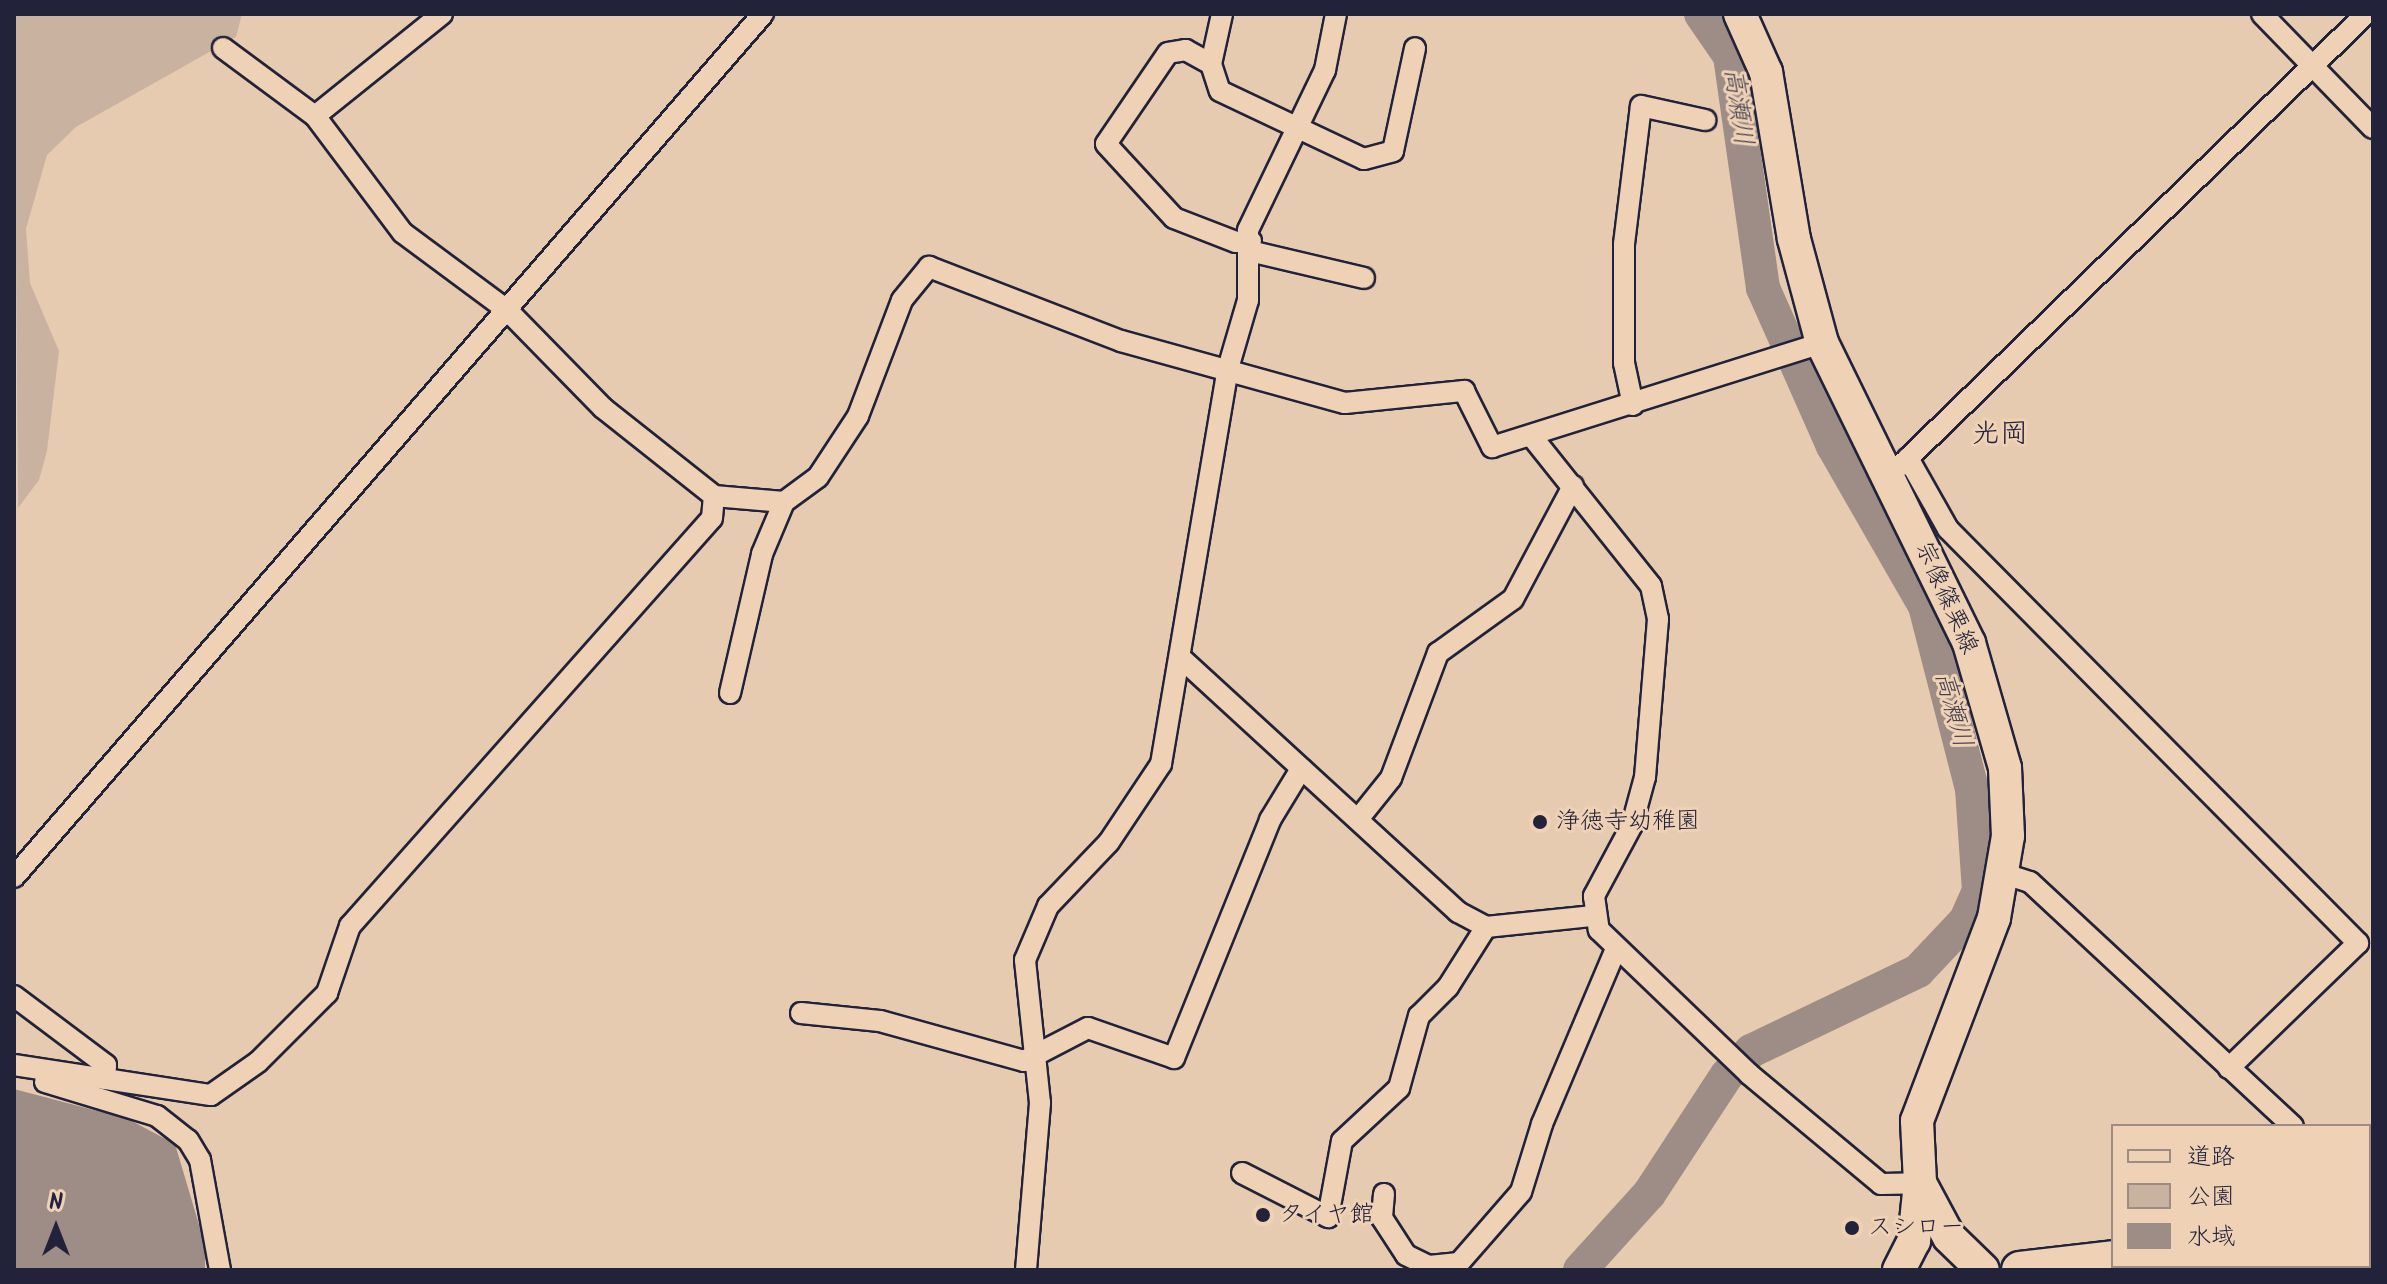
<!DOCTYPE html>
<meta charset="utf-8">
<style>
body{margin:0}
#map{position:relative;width:2387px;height:1284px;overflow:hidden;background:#e7cbb1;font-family:Kalam,"Klee One",sans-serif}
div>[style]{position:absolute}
.green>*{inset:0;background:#c9b29f}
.water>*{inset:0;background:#9e8d86}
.river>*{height:34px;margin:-17px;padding:0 17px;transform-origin:17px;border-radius:17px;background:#9e8d86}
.roads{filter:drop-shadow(2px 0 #22223b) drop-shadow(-2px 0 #22223b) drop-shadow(0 2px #22223b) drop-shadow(0 -2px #22223b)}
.street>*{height:20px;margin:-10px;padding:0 10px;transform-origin:10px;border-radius:10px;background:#efd2b6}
.primary>*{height:32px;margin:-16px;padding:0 16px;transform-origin:16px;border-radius:16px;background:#efd2b6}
.highway>*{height:36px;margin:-18px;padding:0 18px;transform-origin:18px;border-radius:18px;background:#efd2b6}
.dots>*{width:22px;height:22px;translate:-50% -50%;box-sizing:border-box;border:4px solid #efd2b6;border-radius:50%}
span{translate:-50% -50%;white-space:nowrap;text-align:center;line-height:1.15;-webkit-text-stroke:6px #efd2b6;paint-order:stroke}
.street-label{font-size:24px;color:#22223b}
.poi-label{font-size:24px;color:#22223b}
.left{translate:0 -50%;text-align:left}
.water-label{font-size:26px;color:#474252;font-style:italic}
.quarter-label{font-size:28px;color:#22223b}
.frame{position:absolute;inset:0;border:16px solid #22223b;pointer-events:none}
.legend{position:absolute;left:2111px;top:1124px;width:260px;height:144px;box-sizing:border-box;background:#efd2b6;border:2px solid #9d8c85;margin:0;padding:10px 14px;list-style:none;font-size:24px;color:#22223b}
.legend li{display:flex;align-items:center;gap:16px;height:40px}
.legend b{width:40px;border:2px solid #9d8c85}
.north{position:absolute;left:16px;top:1188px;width:80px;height:80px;-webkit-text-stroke:6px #efd2b6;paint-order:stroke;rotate:0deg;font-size:22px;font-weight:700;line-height:32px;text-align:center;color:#22223b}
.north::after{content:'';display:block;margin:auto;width:28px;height:36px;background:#22223b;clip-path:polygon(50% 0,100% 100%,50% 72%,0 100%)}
</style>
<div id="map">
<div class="green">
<i style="clip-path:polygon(14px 14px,242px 14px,236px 37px,76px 127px,47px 155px,26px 229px,30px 283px,59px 351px,47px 451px,39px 480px,18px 508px)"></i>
</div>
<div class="water">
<i style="clip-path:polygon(14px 1089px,128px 1119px,175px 1144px,205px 1245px,205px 1270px,14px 1270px)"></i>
</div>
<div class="river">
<i style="left:1580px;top:1270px;width:103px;rotate:-47.8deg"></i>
<i style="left:1649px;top:1194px;width:142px;rotate:-56.8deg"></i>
<i style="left:1727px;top:1075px;width:34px;rotate:-45deg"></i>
<i style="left:1751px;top:1051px;width:185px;rotate:-25.6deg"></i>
<i style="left:1918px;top:971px;width:70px;rotate:-46.7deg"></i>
<i style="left:1966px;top:920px;width:32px;rotate:-66deg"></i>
<i style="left:1979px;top:891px;width:102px;rotate:-93.9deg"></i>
<i style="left:1972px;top:789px;width:189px;rotate:-104.4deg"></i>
<i style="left:1925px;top:606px;width:185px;rotate:-119.9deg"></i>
<i style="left:1833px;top:446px;width:173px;rotate:-113.9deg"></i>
<i style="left:1763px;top:288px;width:234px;rotate:-98.1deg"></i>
<i style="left:1730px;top:56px;width:51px;rotate:-124.6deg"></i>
</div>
<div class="roads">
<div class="street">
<i style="left:1222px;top:14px;width:51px;rotate:102.4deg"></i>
<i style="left:1211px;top:64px;width:28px;rotate:72deg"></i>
<i style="left:1220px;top:91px;width:159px;rotate:25.3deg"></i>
<i style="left:1364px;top:159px;width:30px;rotate:-15deg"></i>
<i style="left:1393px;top:151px;width:105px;rotate:-77.9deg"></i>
<i style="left:2262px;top:14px;width:159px;rotate:45.8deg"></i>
<i style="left:223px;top:48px;width:114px;rotate:36.5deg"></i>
<i style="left:315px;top:116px;width:146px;rotate:53.1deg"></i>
<i style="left:403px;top:233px;width:129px;rotate:36.5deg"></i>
<i style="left:507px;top:310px;width:137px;rotate:45.6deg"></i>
<i style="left:603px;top:408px;width:142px;rotate:38.4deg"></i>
<i style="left:714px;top:496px;width:70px;rotate:4.9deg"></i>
<i style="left:1211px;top:64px;width:29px;rotate:-151deg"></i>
<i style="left:1186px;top:50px;width:18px;rotate:171deg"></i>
<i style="left:1168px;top:53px;width:110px;rotate:124.3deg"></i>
<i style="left:1106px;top:144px;width:100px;rotate:47.4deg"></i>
<i style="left:1174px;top:218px;width:66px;rotate:21.2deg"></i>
<i style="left:1236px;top:242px;width:15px;rotate:-4deg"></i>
<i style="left:315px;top:116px;width:163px;rotate:-38.8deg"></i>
<i style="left:1254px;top:252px;width:113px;rotate:13.3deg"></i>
<i style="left:1633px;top:405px;width:43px;rotate:-102.1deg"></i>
<i style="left:1624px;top:363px;width:119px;rotate:-90deg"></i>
<i style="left:1624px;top:244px;width:139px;rotate:-83deg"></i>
<i style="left:1641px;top:106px;width:66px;rotate:12.3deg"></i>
<i style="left:1533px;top:438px;width:189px;rotate:51.4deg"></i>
<i style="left:1651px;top:586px;width:34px;rotate:78deg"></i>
<i style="left:1658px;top:619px;width:159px;rotate:94.7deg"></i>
<i style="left:1645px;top:777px;width:50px;rotate:105.2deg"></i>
<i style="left:1632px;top:825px;width:81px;rotate:118.2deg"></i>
<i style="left:1594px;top:896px;width:34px;rotate:82deg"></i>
<i style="left:1599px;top:930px;width:208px;rotate:43.8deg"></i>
<i style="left:1749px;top:1074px;width:172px;rotate:39.8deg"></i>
<i style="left:1881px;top:1184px;width:39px;rotate:-1deg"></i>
<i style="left:1908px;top:458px;width:81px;rotate:60.6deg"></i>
<i style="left:1948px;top:529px;width:583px;rotate:45.28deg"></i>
<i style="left:2358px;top:943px;width:180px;rotate:135.9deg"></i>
<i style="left:1900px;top:466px;width:649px;rotate:-44.13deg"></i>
<i style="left:1181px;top:658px;width:376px;rotate:42.5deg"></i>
<i style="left:1458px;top:912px;width:32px;rotate:28deg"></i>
<i style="left:1486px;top:927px;width:108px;rotate:-5.9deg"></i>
<i style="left:730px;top:693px;width:143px;rotate:-77deg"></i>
<i style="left:762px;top:554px;width:56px;rotate:-67.1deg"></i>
<i style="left:784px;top:502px;width:42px;rotate:-36.3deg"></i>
<i style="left:818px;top:477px;width:73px;rotate:-56.7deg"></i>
<i style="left:858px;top:416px;width:124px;rotate:-69.2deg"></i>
<i style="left:902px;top:300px;width:43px;rotate:-50.7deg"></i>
<i style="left:929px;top:267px;width:206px;rotate:21.1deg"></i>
<i style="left:1121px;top:341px;width:232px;rotate:15.5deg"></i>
<i style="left:1345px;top:403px;width:120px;rotate:-5.8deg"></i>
<i style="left:1464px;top:391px;width:63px;rotate:63.4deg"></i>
<i style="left:1492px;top:447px;width:346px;rotate:-17.5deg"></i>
<i style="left:1359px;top:818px;width:51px;rotate:-51.3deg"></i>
<i style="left:1391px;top:778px;width:134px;rotate:-69.4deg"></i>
<i style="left:1438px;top:653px;width:92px;rotate:-35.8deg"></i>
<i style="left:1513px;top:599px;width:128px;rotate:-62deg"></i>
<i style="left:2005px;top:874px;width:26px;rotate:18deg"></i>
<i style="left:2030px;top:882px;width:359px;rotate:42.9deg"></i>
<i style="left:14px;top:877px;width:1143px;rotate:-49.05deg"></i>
<i style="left:14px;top:996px;width:115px;rotate:36.9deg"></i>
<i style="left:106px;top:1065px;width:14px;rotate:94deg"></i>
<i style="left:801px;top:1013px;width:79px;rotate:5.8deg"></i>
<i style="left:880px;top:1021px;width:149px;rotate:15.5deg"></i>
<i style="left:1024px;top:1061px;width:72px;rotate:-27.3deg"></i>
<i style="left:1088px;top:1028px;width:91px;rotate:19.2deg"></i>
<i style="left:1174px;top:1058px;width:257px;rotate:-68deg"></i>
<i style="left:1270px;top:820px;width:60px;rotate:-58.7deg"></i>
<i style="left:14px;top:1065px;width:199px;rotate:8.7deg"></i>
<i style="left:211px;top:1095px;width:57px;rotate:-35.1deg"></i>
<i style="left:258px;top:1062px;width:98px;rotate:-45deg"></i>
<i style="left:327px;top:993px;width:71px;rotate:-71.1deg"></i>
<i style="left:350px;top:926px;width:545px;rotate:-48.42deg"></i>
<i style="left:712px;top:518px;width:22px;rotate:-85deg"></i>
<i style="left:45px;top:1082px;width:117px;rotate:16.9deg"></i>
<i style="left:157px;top:1116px;width:39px;rotate:38deg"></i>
<i style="left:188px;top:1140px;width:23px;rotate:59deg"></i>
<i style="left:200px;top:1160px;width:112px;rotate:79.7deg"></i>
<i style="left:1242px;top:1173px;width:97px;rotate:27.1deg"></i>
<i style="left:1328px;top:1217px;width:77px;rotate:-79.6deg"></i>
<i style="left:1342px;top:1141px;width:78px;rotate:-42.9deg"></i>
<i style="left:1399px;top:1088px;width:75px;rotate:-74.5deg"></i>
<i style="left:1419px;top:1016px;width:41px;rotate:-45deg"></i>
<i style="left:1448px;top:987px;width:71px;rotate:-57.7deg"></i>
<i style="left:2369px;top:1185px;width:5px;rotate:37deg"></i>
<i style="left:1384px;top:1194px;width:24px;rotate:95deg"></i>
<i style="left:1382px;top:1218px;width:44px;rotate:57deg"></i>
<i style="left:1406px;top:1255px;width:25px;rotate:26deg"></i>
<i style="left:1429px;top:1266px;width:30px;rotate:-6deg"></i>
<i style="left:1459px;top:1263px;width:94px;rotate:-48.9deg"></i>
<i style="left:1521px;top:1192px;width:71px;rotate:-72.8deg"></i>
<i style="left:1542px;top:1124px;width:188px;rotate:-67.1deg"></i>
<i style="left:1026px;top:1270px;width:168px;rotate:-85.2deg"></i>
<i style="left:1040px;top:1103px;width:144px;rotate:-96deg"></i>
<i style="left:1025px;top:960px;width:59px;rotate:-66.9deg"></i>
<i style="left:1048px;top:906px;width:88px;rotate:-46.4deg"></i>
<i style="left:1109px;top:842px;width:94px;rotate:-56.3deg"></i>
<i style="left:1161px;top:764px;width:398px;rotate:-80.4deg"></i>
<i style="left:1227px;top:372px;width:75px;rotate:-73.7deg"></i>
<i style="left:1248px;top:300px;width:70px;rotate:-90deg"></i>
<i style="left:1248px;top:230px;width:178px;rotate:-64.3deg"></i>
<i style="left:1325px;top:70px;width:57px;rotate:-78.9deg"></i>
</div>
<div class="primary">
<i style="left:1740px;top:14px;width:64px;rotate:65.9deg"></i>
<i style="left:1766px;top:72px;width:169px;rotate:80.5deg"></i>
<i style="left:1794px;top:239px;width:108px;rotate:74.9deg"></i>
<i style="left:1822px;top:343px;width:334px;rotate:63.9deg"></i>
<i style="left:1969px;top:643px;width:130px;rotate:73.9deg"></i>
<i style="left:2005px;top:768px;width:68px;rotate:87.5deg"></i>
<i style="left:2008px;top:836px;width:83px;rotate:99.7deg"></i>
<i style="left:1994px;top:918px;width:217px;rotate:110.8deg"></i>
<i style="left:1917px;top:1121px;width:62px;rotate:87.2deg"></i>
<i style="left:1920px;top:1183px;width:61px;rotate:61.8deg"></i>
<i style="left:1949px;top:1237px;width:47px;rotate:44.1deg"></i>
<i style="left:1899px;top:1270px;width:33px;rotate:-63deg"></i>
<i style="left:1914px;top:1241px;width:58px;rotate:-84.1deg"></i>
</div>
<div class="highway">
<i style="left:2369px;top:1231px;width:4px;rotate:-14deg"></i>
<i style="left:2369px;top:1259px;width:4px"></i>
<i style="left:2020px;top:1270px;width:94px;rotate:-6.7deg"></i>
<i style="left:2287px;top:1270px;width:30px;rotate:-8deg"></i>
</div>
</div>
<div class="dots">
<i style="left:1540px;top:822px;background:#22223b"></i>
<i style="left:1263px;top:1215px;background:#22223b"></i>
<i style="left:1852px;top:1228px;background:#22223b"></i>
</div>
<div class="street-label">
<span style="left:1946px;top:598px;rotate:66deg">宗像篠栗線</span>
</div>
<div class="poi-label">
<span class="left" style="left:1556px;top:822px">浄徳寺幼稚園</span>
<span class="left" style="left:1279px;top:1215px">タイヤ館</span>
<span class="left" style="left:1868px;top:1228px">スシロー</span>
</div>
<div class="water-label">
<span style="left:1737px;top:107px;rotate:82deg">高瀬川</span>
<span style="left:1952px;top:710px;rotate:75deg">高瀬川</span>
</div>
<div class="quarter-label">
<span style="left:2000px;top:435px">光岡</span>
</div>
<div class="frame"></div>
<ul class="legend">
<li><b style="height:10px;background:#efd2b6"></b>道路</li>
<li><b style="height:22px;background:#c9b29f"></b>公園</li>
<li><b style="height:22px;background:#9e8d86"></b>水域</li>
</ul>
<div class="north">N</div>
</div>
